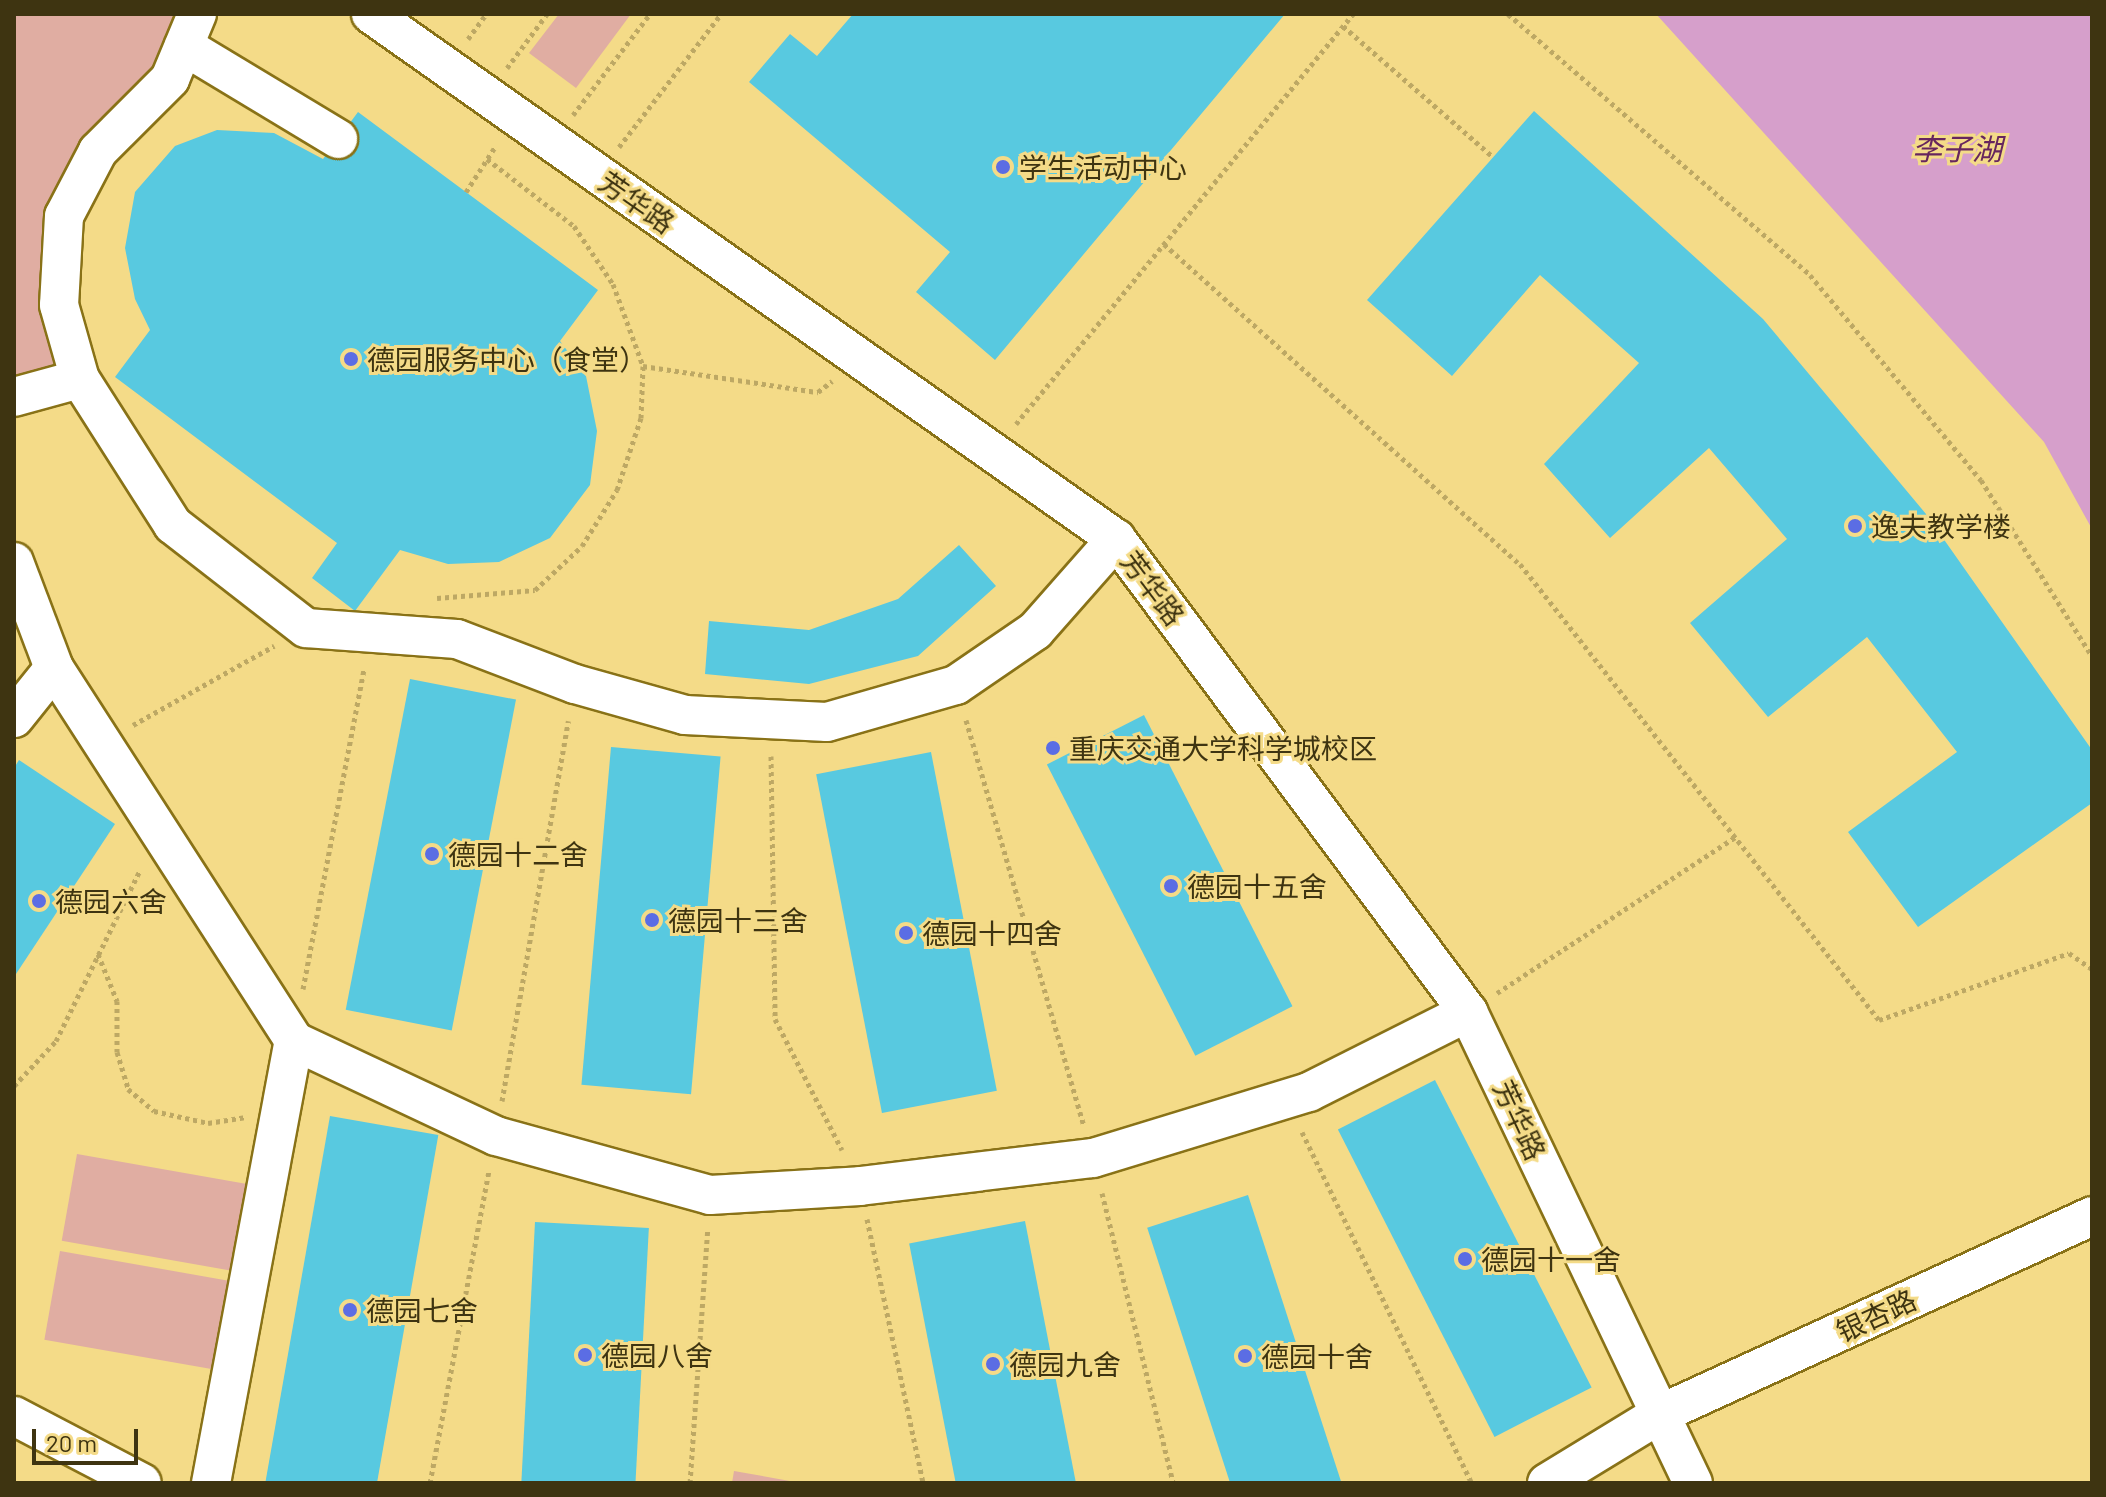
<!DOCTYPE html>
<meta charset="utf-8">
<style>
body{margin:0}
#map{position:relative;width:2106px;height:1497px;overflow:hidden;background:#f4db88;font-family:Barlow,"Noto Sans SC",sans-serif}
div>[style]{position:absolute}
.green>*{inset:0;background:#e0ada2;transform-origin:0 0}
.water>*{inset:0;background:#d69fcb}
.building>*{inset:0;background:#58c9e0;transform-origin:0 0}
.path>*{height:5px;margin-top:-2.5px;transform-origin:0;background:repeating-linear-gradient(90deg,#bda864 0 4px,transparent 0 8px)}
.roads{filter:drop-shadow(2px 0 #897217) drop-shadow(-2px 0 #897217) drop-shadow(0 2px #897217) drop-shadow(0 -2px #897217)}
.minor>*{height:38px;margin:-19px;padding:0 19px;transform-origin:19px;border-radius:19px;background:#fff}
.dots>*{width:22px;height:22px;translate:-50% -50%;box-sizing:border-box;border:4px solid #f4db88;border-radius:50%}
span{translate:-50% -50%;white-space:nowrap;text-align:center;line-height:1.15;-webkit-text-stroke:6px #f4db88;paint-order:stroke}
.poi-label{font-size:28px;color:#3e3411}
.left{translate:0 -50%;text-align:left}
.street-label{font-size:28px;color:#3e3411}
.water-label{font-size:30px;color:#66265e;font-style:italic}
.frame{position:absolute;inset:0;border:16px solid #3e3411;pointer-events:none}
.scale{position:absolute;left:32px;top:1429px;width:106px;height:36px;box-sizing:border-box;border:4px solid #3e3411;border-top:0;padding-left:10px;font-size:24px;line-height:28px;white-space:nowrap;color:#3e3411;-webkit-text-stroke:6px #f4db88;paint-order:stroke}
</style>
<div id="map">
<div class="green">
<i style="clip-path:polygon(14px 14px,180px 14px,158px 71px,87px 144px,62px 369px,14px 381px)"></i>
<i style="clip-path:polygon(559px 14px,631px 14px,576px 88px,529px 53px)"></i>
<i style="left:77px;top:1154px;width:174px;height:88px;rotate:10deg"></i>
<i style="left:60px;top:1251px;width:174px;height:90px;rotate:10deg"></i>
<i style="clip-path:polygon(734px 1471px,801px 1483px,732px 1483px)"></i>
</div>
<div class="water">
<i style="clip-path:polygon(1656px 14px,2092px 14px,2092px 529px,2044px 442px)"></i>
</div>
<div class="building">
<i style="clip-path:polygon(853px 14px,1285px 14px,995px 360px,916px 292px,950px 252px,749px 82px,790px 34px,817px 56px)"></i>
<i style="clip-path:polygon(1534px 111px,1763px 319px,1926px 514px,2092px 750px,2092px 803px,1918px 927px,1848px 832px,1957px 752px,1867px 637px,1768px 717px,1690px 623px,1787px 539px,1709px 448px,1610px 538px,1544px 464px,1639px 363px,1540px 275px,1452px 376px,1367px 300px)"></i>
<i style="clip-path:polygon(358px 112px,598px 290px,560px 341px,586px 376px,597px 431px,590px 485px,550px 538px,499px 562px,448px 564px,400px 550px,355px 611px,312px 578px,337px 543px,115px 377px,150px 330px,135px 299px,125px 248px,135px 192px,175px 146px,217px 130px,274px 133px,323px 159px)"></i>
<i style="clip-path:polygon(959px 545px,996px 586px,918px 656px,809px 684px,705px 674px,709px 621px,809px 630px,898px 599px)"></i>
<i style="left:410px;top:679px;width:108px;height:337px;rotate:11deg"></i>
<i style="left:1144px;top:715px;width:327px;height:109px;rotate:63deg"></i>
<i style="left:611px;top:747px;width:110px;height:339px;rotate:5deg"></i>
<i style="left:931px;top:752px;width:345px;height:117px;rotate:79deg"></i>
<i style="clip-path:polygon(19px 760px,115px 824px,14px 977px,14px 768px)"></i>
<i style="left:1435px;top:1080px;width:345px;height:109px;rotate:63deg"></i>
<i style="left:330px;top:1116px;width:110px;height:373px;rotate:10deg"></i>
<i style="left:1248px;top:1195px;width:303px;height:106px;rotate:72deg"></i>
<i style="left:1025px;top:1221px;width:267px;height:118px;rotate:79deg"></i>
<i style="left:535px;top:1222px;width:114px;height:261px;rotate:3deg"></i>
</div>
<div class="path">
<i style="left:1508px;top:14px;width:399px;rotate:40.8deg"></i>
<i style="left:1810px;top:275px;width:267px;rotate:50.2deg"></i>
<i style="left:1981px;top:480px;width:208px;rotate:57.8deg"></i>
<i style="left:1343px;top:26px;width:199px;rotate:41.1deg"></i>
<i style="left:468px;top:39px;width:31px;rotate:-54deg"></i>
<i style="left:507px;top:68px;width:67px;rotate:-53.5deg"></i>
<i style="left:573px;top:115px;width:127px;rotate:-52.7deg"></i>
<i style="left:619px;top:147px;width:168px;rotate:-52.5deg"></i>
<i style="left:487px;top:159px;width:110px;rotate:37.6deg"></i>
<i style="left:574px;top:226px;width:70px;rotate:56.1deg"></i>
<i style="left:613px;top:284px;width:87px;rotate:69.9deg"></i>
<i style="left:643px;top:366px;width:177px;rotate:8.5deg"></i>
<i style="left:818px;top:392px;width:18px;rotate:-38deg"></i>
<i style="left:466px;top:192px;width:54px;rotate:-57.2deg"></i>
<i style="left:1164px;top:244px;width:479px;rotate:42deg"></i>
<i style="left:1520px;top:564px;width:580px;rotate:51.79deg"></i>
<i style="left:1879px;top:1020px;width:201px;rotate:-19.4deg"></i>
<i style="left:2069px;top:953px;width:28px;rotate:35deg"></i>
<i style="left:1016px;top:424px;width:531px;rotate:-50.58deg"></i>
<i style="left:437px;top:598px;width:98px;rotate:-4.7deg"></i>
<i style="left:535px;top:590px;width:64px;rotate:-43.1deg"></i>
<i style="left:582px;top:546px;width:66px;rotate:-58deg"></i>
<i style="left:617px;top:490px;width:76px;rotate:-71.6deg"></i>
<i style="left:641px;top:418px;width:52px;rotate:-87.8deg"></i>
<i style="left:966px;top:720px;width:422px;rotate:73.8deg"></i>
<i style="left:133px;top:725px;width:162px;rotate:-29.3deg"></i>
<i style="left:771px;top:756px;width:263px;rotate:89.1deg"></i>
<i style="left:775px;top:1019px;width:147px;rotate:62.9deg"></i>
<i style="left:98px;top:954px;width:51px;rotate:68deg"></i>
<i style="left:117px;top:1001px;width:51px;rotate:90deg"></i>
<i style="left:117px;top:1052px;width:39px;rotate:73deg"></i>
<i style="left:128px;top:1089px;width:34px;rotate:40deg"></i>
<i style="left:154px;top:1111px;width:55px;rotate:12.5deg"></i>
<i style="left:208px;top:1123px;width:37px;rotate:-9deg"></i>
<i style="left:303px;top:989px;width:326px;rotate:-79.2deg"></i>
<i style="left:1497px;top:993px;width:287px;rotate:-33.2deg"></i>
<i style="left:14px;top:1086px;width:62px;rotate:-47deg"></i>
<i style="left:56px;top:1041px;width:191px;rotate:-63.8deg"></i>
<i style="left:502px;top:1101px;width:386px;rotate:-80.1deg"></i>
<i style="left:1302px;top:1132px;width:390px;rotate:64.2deg"></i>
<i style="left:1102px;top:1193px;width:299px;rotate:76.2deg"></i>
<i style="left:867px;top:1219px;width:270px;rotate:78deg"></i>
<i style="left:430px;top:1483px;width:319px;rotate:-79.3deg"></i>
<i style="left:690px;top:1483px;width:256px;rotate:-86deg"></i>
</div>
<div class="roads">
<div class="minor">
<i style="left:197px;top:14px;width:70px;rotate:112.6deg"></i>
<i style="left:170px;top:79px;width:102px;rotate:135deg"></i>
<i style="left:98px;top:151px;width:73px;rotate:117.6deg"></i>
<i style="left:64px;top:216px;width:89px;rotate:93.2deg"></i>
<i style="left:59px;top:305px;width:77px;rotate:74.2deg"></i>
<i style="left:80px;top:379px;width:173px;rotate:57.5deg"></i>
<i style="left:173px;top:525px;width:168px;rotate:37.8deg"></i>
<i style="left:306px;top:628px;width:151px;rotate:4.2deg"></i>
<i style="left:457px;top:639px;width:126px;rotate:20.9deg"></i>
<i style="left:575px;top:684px;width:114px;rotate:15.7deg"></i>
<i style="left:685px;top:715px;width:142px;rotate:2.8deg"></i>
<i style="left:827px;top:722px;width:134px;rotate:-16deg"></i>
<i style="left:956px;top:685px;width:96px;rotate:-34.4deg"></i>
<i style="left:1035px;top:631px;width:123px;rotate:-48.6deg"></i>
<i style="left:371px;top:14px;width:911px;rotate:35.17deg"></i>
<i style="left:1116px;top:539px;width:590px;rotate:53.34deg"></i>
<i style="left:1468px;top:1012px;width:522px;rotate:64.47deg"></i>
<i style="left:184px;top:46px;width:180px;rotate:31.1deg"></i>
<i style="left:14px;top:397px;width:68px;rotate:-15.3deg"></i>
<i style="left:14px;top:562px;width:113px;rotate:69.3deg"></i>
<i style="left:54px;top:668px;width:444px;rotate:57.2deg"></i>
<i style="left:294px;top:1041px;width:223px;rotate:25.2deg"></i>
<i style="left:496px;top:1136px;width:222px;rotate:15.4deg"></i>
<i style="left:710px;top:1195px;width:150px;rotate:-3.4deg"></i>
<i style="left:860px;top:1186px;width:235px;rotate:-6.9deg"></i>
<i style="left:1093px;top:1158px;width:226px;rotate:-17deg"></i>
<i style="left:1309px;top:1092px;width:178px;rotate:-26.7deg"></i>
<i style="left:14px;top:718px;width:64px;rotate:-51.3deg"></i>
<i style="left:14px;top:1416px;width:144px;rotate:27.6deg"></i>
<i style="left:211px;top:1483px;width:450px;rotate:-79.4deg"></i>
<i style="left:1547px;top:1483px;width:132px;rotate:-31.4deg"></i>
<i style="left:1660px;top:1414px;width:475px;rotate:-24.6deg"></i>
</div>
</div>
<div class="dots">
<i style="left:1003px;top:167px;background:#5b6de4"></i>
<i style="left:351px;top:359px;background:#5b6de4"></i>
<i style="left:1855px;top:526px;background:#5b6de4"></i>
<i style="left:1053px;top:748px;background:#5b6de4"></i>
<i style="left:432px;top:854px;background:#5b6de4"></i>
<i style="left:1171px;top:886px;background:#5b6de4"></i>
<i style="left:39px;top:901px;background:#5b6de4"></i>
<i style="left:652px;top:920px;background:#5b6de4"></i>
<i style="left:906px;top:933px;background:#5b6de4"></i>
<i style="left:1465px;top:1259px;background:#5b6de4"></i>
<i style="left:350px;top:1310px;background:#5b6de4"></i>
<i style="left:585px;top:1355px;background:#5b6de4"></i>
<i style="left:1245px;top:1356px;background:#5b6de4"></i>
<i style="left:993px;top:1364px;background:#5b6de4"></i>
</div>
<div class="poi-label">
<span class="left" style="left:1019px;top:167px">学生活动中心</span>
<span class="left" style="left:367px;top:359px">德园服务中心（食堂）</span>
<span class="left" style="left:1871px;top:526px">逸夫教学楼</span>
<span class="left" style="left:1069px;top:748px">重庆交通大学科学城校区</span>
<span class="left" style="left:448px;top:854px">德园十二舍</span>
<span class="left" style="left:1187px;top:886px">德园十五舍</span>
<span class="left" style="left:55px;top:901px">德园六舍</span>
<span class="left" style="left:668px;top:920px">德园十三舍</span>
<span class="left" style="left:922px;top:933px">德园十四舍</span>
<span class="left" style="left:1481px;top:1259px">德园十一舍</span>
<span class="left" style="left:366px;top:1310px">德园七舍</span>
<span class="left" style="left:601px;top:1355px">德园八舍</span>
<span class="left" style="left:1261px;top:1356px">德园十舍</span>
<span class="left" style="left:1009px;top:1364px">德园九舍</span>
</div>
<div class="street-label">
<span style="left:637px;top:202px;rotate:35deg">芳华路</span>
<span style="left:1153px;top:588px;rotate:53deg">芳华路</span>
<span style="left:1520px;top:1120px;rotate:65deg">芳华路</span>
<span style="left:1876px;top:1315px;rotate:-25deg">银杏路</span>
</div>
<div class="water-label">
<span style="left:1957px;top:148px">李子湖</span>
</div>
<div class="frame"></div>
<div class="scale">20 m</div>
</div>
